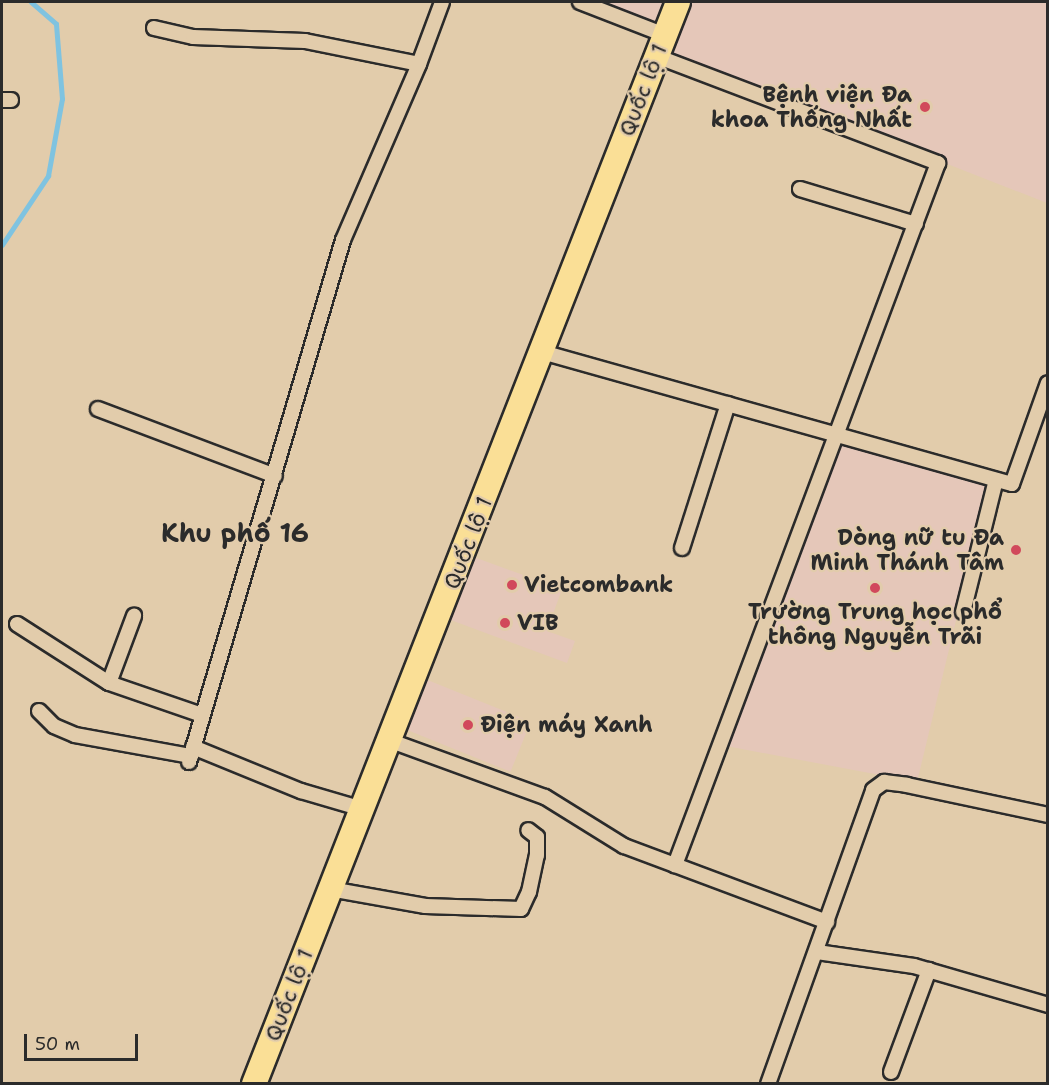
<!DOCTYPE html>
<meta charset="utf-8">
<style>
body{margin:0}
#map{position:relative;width:1049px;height:1085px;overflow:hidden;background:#e2ccab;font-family:"Shantell Sans",sans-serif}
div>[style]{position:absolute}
.built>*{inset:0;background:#e5c7b9;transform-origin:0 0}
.stream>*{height:4.5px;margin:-2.25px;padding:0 2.25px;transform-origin:2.25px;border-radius:2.25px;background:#7fc3e0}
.roads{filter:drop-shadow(2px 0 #2b2b2b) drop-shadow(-2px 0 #2b2b2b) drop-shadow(0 2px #2b2b2b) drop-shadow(0 -2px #2b2b2b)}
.street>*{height:14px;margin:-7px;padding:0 7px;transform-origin:7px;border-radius:7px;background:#e2ccab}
.highway>*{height:24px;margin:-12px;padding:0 12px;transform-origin:12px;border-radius:12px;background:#fadf96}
.dots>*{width:16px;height:16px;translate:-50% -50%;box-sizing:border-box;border:3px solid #e2ccab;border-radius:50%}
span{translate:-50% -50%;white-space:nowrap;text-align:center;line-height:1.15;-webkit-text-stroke:4.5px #e2ccab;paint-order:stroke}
.street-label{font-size:22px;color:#2b2b2b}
.poi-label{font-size:22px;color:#2b2b2b;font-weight:700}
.right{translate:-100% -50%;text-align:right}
.left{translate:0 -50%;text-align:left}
.quarter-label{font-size:26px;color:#2b2b2b;font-weight:700}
.frame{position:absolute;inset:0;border:3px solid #2b2b2b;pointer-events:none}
.scale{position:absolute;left:24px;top:1034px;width:114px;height:27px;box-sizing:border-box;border:3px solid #2b2b2b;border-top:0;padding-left:8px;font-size:18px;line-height:21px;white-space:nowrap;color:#2b2b2b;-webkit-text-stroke:4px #e2ccab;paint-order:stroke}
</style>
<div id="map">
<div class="built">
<i style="clip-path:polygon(603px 2px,668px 2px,659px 27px)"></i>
<i style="clip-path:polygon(688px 2px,1047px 2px,1047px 203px,667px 54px)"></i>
<i style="clip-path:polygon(841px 441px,989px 484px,917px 782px,726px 746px)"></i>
<i style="clip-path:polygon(471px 556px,562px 589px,547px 631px,575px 641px,567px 663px,448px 619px)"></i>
<i style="left:425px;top:679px;width:114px;height:54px;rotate:22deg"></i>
</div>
<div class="stream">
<i style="left:2px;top:245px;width:83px;rotate:-56.3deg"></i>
<i style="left:48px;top:176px;width:78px;rotate:-79.7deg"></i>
<i style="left:62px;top:99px;width:75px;rotate:-94.6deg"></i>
<i style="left:56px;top:24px;width:33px;rotate:-139deg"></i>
</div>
<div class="roads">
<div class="street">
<i style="left:580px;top:2px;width:91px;rotate:21.2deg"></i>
<i style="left:154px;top:28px;width:40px;rotate:13deg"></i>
<i style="left:193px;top:37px;width:112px;rotate:2deg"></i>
<i style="left:305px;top:41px;width:116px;rotate:11.4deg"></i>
<i style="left:656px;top:56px;width:302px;rotate:20.8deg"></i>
<i style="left:938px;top:163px;width:750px;rotate:110.54deg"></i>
<i style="left:2px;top:100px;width:9px"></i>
<i style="left:800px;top:189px;width:121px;rotate:16.8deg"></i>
<i style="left:542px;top:352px;width:488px;rotate:15.7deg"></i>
<i style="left:1012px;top:484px;width:107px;rotate:-70.4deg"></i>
<i style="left:98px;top:409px;width:189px;rotate:20.7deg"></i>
<i style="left:682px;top:548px;width:151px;rotate:-72.3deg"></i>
<i style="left:963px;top:612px;width:136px;rotate:-76deg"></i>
<i style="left:17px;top:624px;width:109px;rotate:32.7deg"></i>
<i style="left:109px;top:683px;width:98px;rotate:19deg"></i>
<i style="left:109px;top:683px;width:72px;rotate:-69.5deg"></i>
<i style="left:39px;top:711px;width:21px;rotate:45deg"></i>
<i style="left:54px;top:726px;width:23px;rotate:23deg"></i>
<i style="left:75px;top:735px;width:118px;rotate:10.3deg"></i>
<i style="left:391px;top:741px;width:164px;rotate:20deg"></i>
<i style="left:545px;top:797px;width:93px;rotate:31.8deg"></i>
<i style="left:624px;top:846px;width:217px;rotate:20.5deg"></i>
<i style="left:193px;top:747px;width:117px;rotate:22.2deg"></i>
<i style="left:301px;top:791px;width:64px;rotate:16.4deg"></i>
<i style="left:189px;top:762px;width:544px;rotate:-73.56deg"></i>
<i style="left:343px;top:240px;width:192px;rotate:-66.6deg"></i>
<i style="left:419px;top:64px;width:66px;rotate:-69.6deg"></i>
<i style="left:330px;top:889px;width:97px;rotate:10.1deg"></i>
<i style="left:425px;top:906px;width:96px;rotate:1.8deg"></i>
<i style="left:521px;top:909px;width:19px;rotate:-65deg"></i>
<i style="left:529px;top:892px;width:38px;rotate:-78deg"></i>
<i style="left:537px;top:855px;width:18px;rotate:-90deg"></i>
<i style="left:537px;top:837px;width:11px;rotate:-142deg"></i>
<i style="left:817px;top:952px;width:98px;rotate:8.2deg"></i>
<i style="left:914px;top:966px;width:140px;rotate:16.2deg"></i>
<i style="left:891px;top:1072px;width:109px;rotate:-69.6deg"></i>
<i style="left:768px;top:1084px;width:312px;rotate:-70.3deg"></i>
<i style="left:873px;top:790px;width:14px;rotate:-36deg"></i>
<i style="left:884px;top:782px;width:23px;rotate:7deg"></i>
<i style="left:907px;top:785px;width:144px;rotate:12deg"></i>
</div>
<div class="highway">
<i style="left:254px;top:1084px;width:1162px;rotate:-68.6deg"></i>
</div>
</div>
<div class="dots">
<i style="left:925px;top:107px;background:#d1495b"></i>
<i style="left:1016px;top:550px;background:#d1495b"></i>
<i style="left:512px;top:585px;background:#d1495b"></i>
<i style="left:875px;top:588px;background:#d1495b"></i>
<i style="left:505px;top:623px;background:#d1495b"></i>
<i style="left:468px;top:725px;background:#d1495b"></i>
</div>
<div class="street-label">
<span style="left:643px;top:90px;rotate:-69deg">Quốc lộ 1</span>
<span style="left:468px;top:543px;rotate:-69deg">Quốc lộ 1</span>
<span style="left:289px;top:995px;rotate:-69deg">Quốc lộ 1</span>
</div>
<div class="poi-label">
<span class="right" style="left:912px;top:107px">Bệnh viện Đa<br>khoa Thống Nhất</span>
<span class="right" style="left:1004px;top:550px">Dòng nữ tu Đa<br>Minh Thánh Tâm</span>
<span class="left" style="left:524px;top:585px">Vietcombank</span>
<span style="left:875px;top:624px">Trường Trung học phổ<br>thông Nguyễn Trãi</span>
<span class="left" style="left:517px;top:623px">VIB</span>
<span class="left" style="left:480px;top:725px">Điện máy Xanh</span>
</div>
<div class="quarter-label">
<span style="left:235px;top:533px">Khu phố 16</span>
</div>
<div class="frame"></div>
<div class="scale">50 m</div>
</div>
